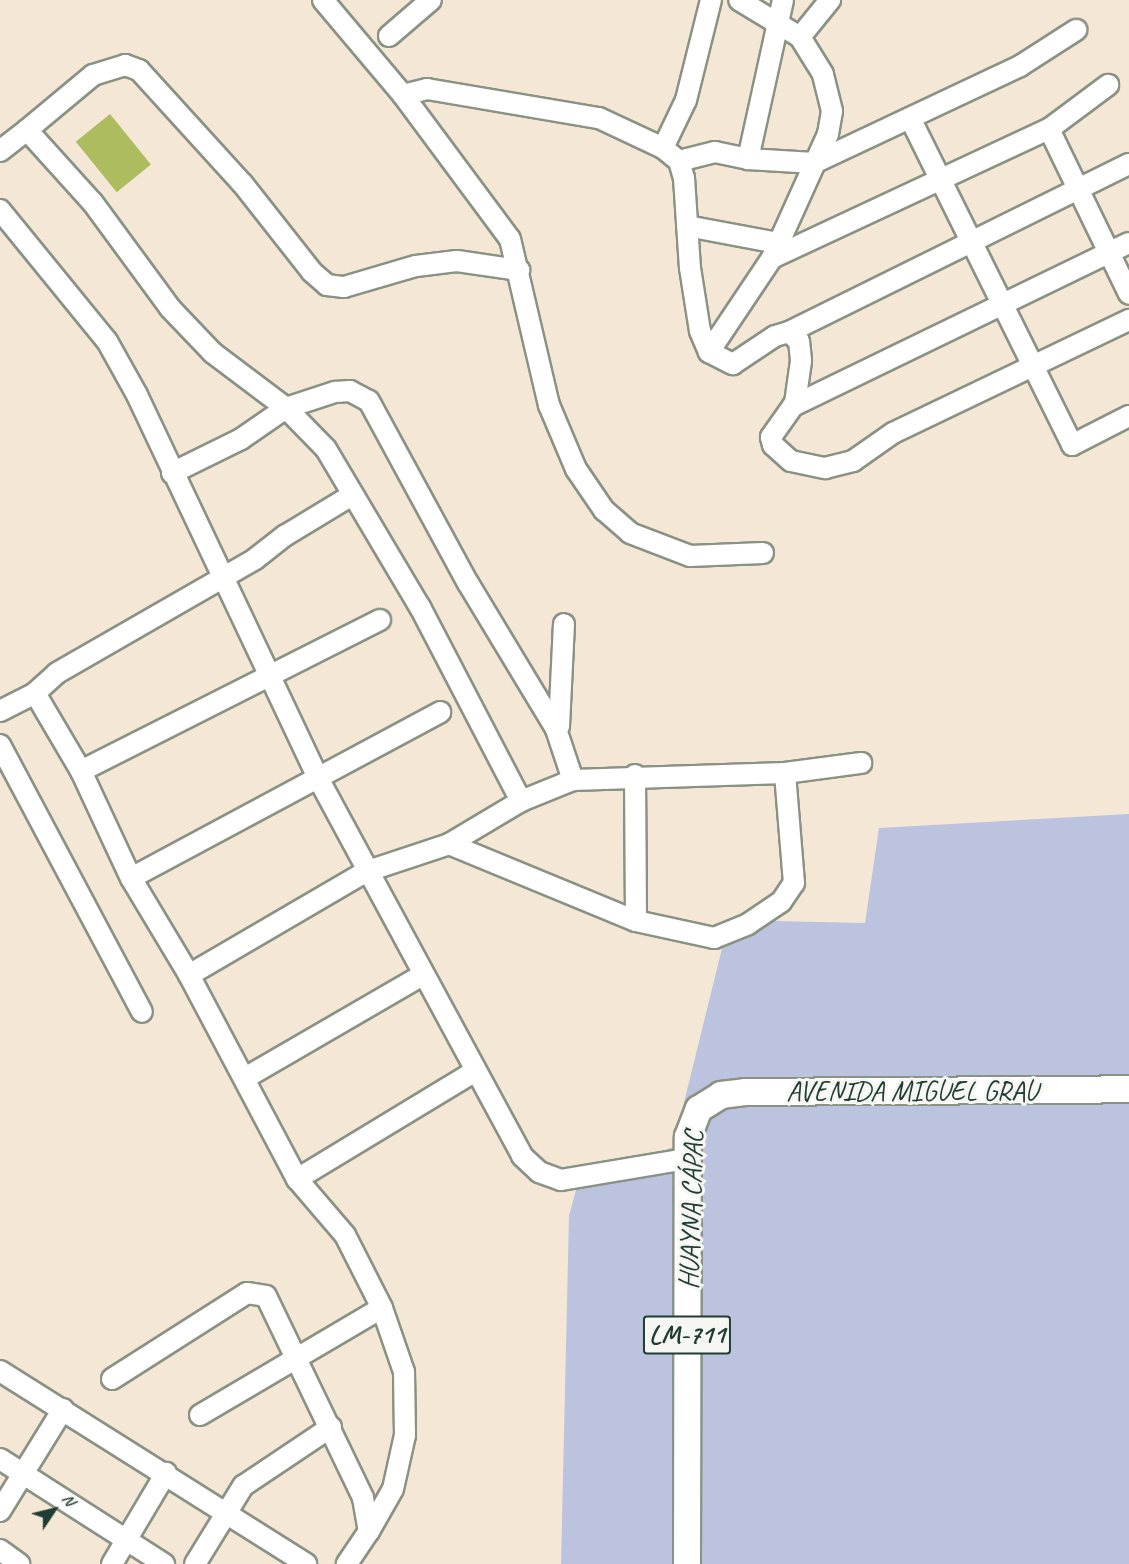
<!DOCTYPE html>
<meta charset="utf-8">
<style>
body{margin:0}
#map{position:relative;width:1129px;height:1564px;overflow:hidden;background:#f4e7d5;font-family:Caveat,sans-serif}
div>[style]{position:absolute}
.industrial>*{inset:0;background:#bcc3de}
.green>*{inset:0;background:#acbc5f;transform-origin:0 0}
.roads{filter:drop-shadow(2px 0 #8a9284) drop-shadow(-2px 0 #8a9284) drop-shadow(0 2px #8a9284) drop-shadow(0 -2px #8a9284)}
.minor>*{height:20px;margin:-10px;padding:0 10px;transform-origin:10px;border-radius:10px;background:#fff}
.major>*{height:26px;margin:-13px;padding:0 13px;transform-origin:13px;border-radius:13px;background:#fff}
span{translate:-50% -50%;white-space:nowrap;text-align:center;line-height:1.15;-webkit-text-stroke:6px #f6f6f2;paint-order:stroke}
.shield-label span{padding:2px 4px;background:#f6f6f2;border:2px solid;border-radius:4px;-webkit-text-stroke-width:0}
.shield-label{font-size:27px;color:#1f3d34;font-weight:700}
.street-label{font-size:28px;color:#1f3d34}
.north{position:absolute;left:24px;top:1480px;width:60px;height:60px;-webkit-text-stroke:4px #f6f6f2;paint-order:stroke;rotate:55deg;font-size:16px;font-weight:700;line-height:24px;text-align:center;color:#1f3d34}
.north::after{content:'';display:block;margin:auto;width:21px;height:27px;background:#1f3d34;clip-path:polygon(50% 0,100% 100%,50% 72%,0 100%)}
</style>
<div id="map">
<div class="industrial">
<i style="clip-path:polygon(1129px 814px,1129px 1564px,561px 1564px,569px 1216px,576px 1190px,673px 1147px,729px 920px,865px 923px,879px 828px)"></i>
</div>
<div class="green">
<i style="left:110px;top:114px;width:65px;height:44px;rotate:51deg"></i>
</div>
<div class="roads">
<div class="minor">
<i style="left:323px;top:0;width:124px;rotate:49.9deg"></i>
<i style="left:403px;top:95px;width:179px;rotate:53.4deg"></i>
<i style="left:510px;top:239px;width:171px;rotate:76.8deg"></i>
<i style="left:549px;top:405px;width:69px;rotate:67.1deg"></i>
<i style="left:576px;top:469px;width:50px;rotate:55.7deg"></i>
<i style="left:604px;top:510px;width:35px;rotate:41deg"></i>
<i style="left:630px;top:533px;width:64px;rotate:21deg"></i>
<i style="left:690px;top:556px;width:73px;rotate:-2.4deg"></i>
<i style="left:783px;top:0;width:163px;rotate:102.4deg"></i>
<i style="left:748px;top:159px;width:66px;rotate:3.5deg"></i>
<i style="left:814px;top:163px;width:228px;rotate:-25.2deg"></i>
<i style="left:1020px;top:66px;width:67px;rotate:-32.7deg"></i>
<i style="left:389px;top:36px;width:55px;rotate:-40.6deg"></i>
<i style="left:800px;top:37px;width:48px;rotate:-51deg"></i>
<i style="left:403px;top:95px;width:25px;rotate:-14deg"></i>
<i style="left:427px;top:89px;width:174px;rotate:9.6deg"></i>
<i style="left:599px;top:118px;width:71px;rotate:25.1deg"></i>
<i style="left:663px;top:148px;width:21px;rotate:39deg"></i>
<i style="left:679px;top:161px;width:18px;rotate:74deg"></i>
<i style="left:684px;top:178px;width:90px;rotate:86.2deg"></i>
<i style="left:690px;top:268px;width:64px;rotate:81deg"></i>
<i style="left:700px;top:331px;width:23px;rotate:67deg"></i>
<i style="left:709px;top:352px;width:27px;rotate:27deg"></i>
<i style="left:733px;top:364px;width:50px;rotate:-33.7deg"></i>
<i style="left:775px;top:336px;width:15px;rotate:-16deg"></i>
<i style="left:789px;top:332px;width:13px;rotate:42deg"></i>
<i style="left:799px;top:341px;width:20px;rotate:84deg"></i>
<i style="left:801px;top:361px;width:42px;rotate:98.1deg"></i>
<i style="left:795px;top:403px;width:42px;rotate:125.2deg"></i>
<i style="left:771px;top:437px;width:8px;rotate:76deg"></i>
<i style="left:773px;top:445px;width:24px;rotate:42deg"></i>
<i style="left:791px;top:461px;width:35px;rotate:12deg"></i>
<i style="left:825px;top:468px;width:29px;rotate:-14deg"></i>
<i style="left:853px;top:461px;width:49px;rotate:-35deg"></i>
<i style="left:893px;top:433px;width:262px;rotate:-25.6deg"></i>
<i style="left:910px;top:118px;width:365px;rotate:63.6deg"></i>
<i style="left:1072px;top:445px;width:64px;rotate:-27deg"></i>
<i style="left:1049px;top:129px;width:183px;rotate:64.1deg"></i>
<i style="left:27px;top:130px;width:86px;rotate:-39.8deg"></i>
<i style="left:93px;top:75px;width:34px;rotate:-17deg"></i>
<i style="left:125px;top:65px;width:15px;rotate:20deg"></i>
<i style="left:139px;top:70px;width:153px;rotate:47.7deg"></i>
<i style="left:242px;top:183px;width:113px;rotate:51.8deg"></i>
<i style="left:312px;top:272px;width:20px;rotate:41deg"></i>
<i style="left:327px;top:285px;width:17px;rotate:7deg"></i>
<i style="left:344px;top:287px;width:75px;rotate:-16.3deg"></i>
<i style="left:416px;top:266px;width:41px;rotate:-7deg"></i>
<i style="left:457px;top:261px;width:63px;rotate:8.3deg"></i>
<i style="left:663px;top:148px;width:53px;rotate:-64.4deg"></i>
<i style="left:686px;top:100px;width:103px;rotate:-76deg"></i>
<i style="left:0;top:151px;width:34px;rotate:-38deg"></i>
<i style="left:27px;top:130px;width:98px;rotate:47.9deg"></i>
<i style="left:93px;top:203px;width:130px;rotate:53.7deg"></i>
<i style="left:170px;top:308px;width:62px;rotate:46.3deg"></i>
<i style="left:213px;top:353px;width:91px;rotate:37deg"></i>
<i style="left:286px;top:408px;width:57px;rotate:45.7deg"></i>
<i style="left:326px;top:449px;width:184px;rotate:59.3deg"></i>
<i style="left:420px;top:607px;width:219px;rotate:62.5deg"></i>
<i style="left:679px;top:161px;width:37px;rotate:-14deg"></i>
<i style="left:715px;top:152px;width:34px;rotate:12deg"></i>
<i style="left:0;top:210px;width:169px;rotate:50.8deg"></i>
<i style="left:107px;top:341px;width:62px;rotate:60.9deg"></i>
<i style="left:137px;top:395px;width:424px;rotate:64.7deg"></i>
<i style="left:318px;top:778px;width:430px;rotate:61.6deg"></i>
<i style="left:522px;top:1156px;width:23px;rotate:43deg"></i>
<i style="left:539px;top:1172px;width:23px;rotate:20deg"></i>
<i style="left:561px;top:1180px;width:128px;rotate:-9.5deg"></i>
<i style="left:687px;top:226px;width:93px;rotate:10.6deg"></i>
<i style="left:772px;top:258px;width:306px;rotate:-25deg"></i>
<i style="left:1049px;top:129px;width:74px;rotate:-36.7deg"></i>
<i style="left:789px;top:332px;width:379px;rotate:-26.3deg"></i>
<i style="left:709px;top:352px;width:113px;rotate:-56.2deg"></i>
<i style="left:772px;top:258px;width:136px;rotate:-65.7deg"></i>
<i style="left:828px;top:134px;width:23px;rotate:-80deg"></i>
<i style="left:832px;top:111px;width:38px;rotate:-104deg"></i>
<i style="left:823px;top:74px;width:44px;rotate:-121.9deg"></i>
<i style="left:800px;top:37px;width:71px;rotate:-148.8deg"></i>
<i style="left:793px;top:406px;width:373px;rotate:-25.9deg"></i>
<i style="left:172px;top:473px;width:77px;rotate:-26.2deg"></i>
<i style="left:241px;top:439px;width:55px;rotate:-34.6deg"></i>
<i style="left:286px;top:408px;width:52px;rotate:-18.1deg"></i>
<i style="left:335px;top:392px;width:15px;rotate:-4deg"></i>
<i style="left:350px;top:391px;width:21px;rotate:28deg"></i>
<i style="left:369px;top:401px;width:207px;rotate:61.5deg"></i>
<i style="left:468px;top:583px;width:170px;rotate:58.9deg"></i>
<i style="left:556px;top:729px;width:4px;rotate:-45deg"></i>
<i style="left:559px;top:726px;width:102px;rotate:-87.2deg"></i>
<i style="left:35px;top:693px;width:30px;rotate:-42deg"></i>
<i style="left:57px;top:673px;width:228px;rotate:-29.9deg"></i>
<i style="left:255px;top:559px;width:39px;rotate:-38deg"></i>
<i style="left:286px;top:535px;width:77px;rotate:-31.2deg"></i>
<i style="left:0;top:711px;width:39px;rotate:-27deg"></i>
<i style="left:35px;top:693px;width:91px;rotate:59.5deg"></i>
<i style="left:81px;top:771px;width:118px;rotate:65deg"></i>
<i style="left:131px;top:878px;width:113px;rotate:59.1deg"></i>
<i style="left:189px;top:975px;width:231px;rotate:62.1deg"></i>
<i style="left:297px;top:1179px;width:74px;rotate:49.4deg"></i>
<i style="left:345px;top:1235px;width:82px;rotate:63.1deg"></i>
<i style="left:382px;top:1308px;width:68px;rotate:71deg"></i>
<i style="left:404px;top:1372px;width:63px;rotate:89.1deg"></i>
<i style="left:405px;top:1435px;width:55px;rotate:102.5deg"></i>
<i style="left:393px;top:1489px;width:48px;rotate:119.7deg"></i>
<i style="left:556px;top:729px;width:54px;rotate:71.6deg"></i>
<i style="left:0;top:745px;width:302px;rotate:62deg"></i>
<i style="left:81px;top:771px;width:335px;rotate:-26.8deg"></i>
<i style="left:635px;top:775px;width:146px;rotate:89.6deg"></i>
<i style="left:449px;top:844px;width:202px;rotate:22.4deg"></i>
<i style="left:636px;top:921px;width:80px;rotate:12.3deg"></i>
<i style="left:714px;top:938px;width:37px;rotate:-22deg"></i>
<i style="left:748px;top:924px;width:40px;rotate:-34deg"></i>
<i style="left:781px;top:902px;width:23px;rotate:-56deg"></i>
<i style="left:794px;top:883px;width:110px;rotate:-94.7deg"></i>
<i style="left:131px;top:878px;width:351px;rotate:-28.2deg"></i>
<i style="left:189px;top:975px;width:204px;rotate:-30.3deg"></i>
<i style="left:365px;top:872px;width:89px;rotate:-18.4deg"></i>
<i style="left:449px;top:844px;width:84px;rotate:-30.8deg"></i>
<i style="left:521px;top:801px;width:56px;rotate:-22deg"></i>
<i style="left:573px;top:780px;width:212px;rotate:-1.9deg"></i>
<i style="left:785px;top:773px;width:77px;rotate:-7.5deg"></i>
<i style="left:245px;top:1078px;width:206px;rotate:-30.1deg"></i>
<i style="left:297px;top:1179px;width:207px;rotate:-31.2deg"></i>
<i style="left:0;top:1371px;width:362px;rotate:32.2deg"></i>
<i style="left:112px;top:1379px;width:160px;rotate:-32.5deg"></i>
<i style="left:247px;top:1293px;width:19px;rotate:9deg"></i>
<i style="left:266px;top:1296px;width:224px;rotate:64.3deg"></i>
<i style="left:363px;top:1498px;width:34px;rotate:80deg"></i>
<i style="left:369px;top:1531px;width:40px;rotate:124deg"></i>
<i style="left:200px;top:1415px;width:211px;rotate:-30.5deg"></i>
<i style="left:0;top:1459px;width:195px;rotate:32.6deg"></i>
<i style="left:0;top:1511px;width:120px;rotate:-58.3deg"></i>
<i style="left:0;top:1550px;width:24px;rotate:36deg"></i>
<i style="left:112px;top:1564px;width:106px;rotate:-59.3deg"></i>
<i style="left:195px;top:1564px;width:92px;rotate:-58.4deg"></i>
<i style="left:243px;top:1486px;width:106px;rotate:-33.8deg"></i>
</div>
<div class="major">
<i style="left:687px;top:1564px;width:427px;rotate:-89.9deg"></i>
<i style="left:688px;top:1137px;width:30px;rotate:-69deg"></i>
<i style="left:699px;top:1109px;width:26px;rotate:-32deg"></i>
<i style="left:721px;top:1095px;width:24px;rotate:-7deg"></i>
<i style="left:745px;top:1092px;width:384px;rotate:-0.4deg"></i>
</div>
</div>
<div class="shield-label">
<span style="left:687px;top:1335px">LM-711</span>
</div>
<div class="street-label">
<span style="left:912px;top:1091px">AVENIDA MIGUEL GRAU</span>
<span style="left:691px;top:1210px;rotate:-88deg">HUAYNA CÁPAC</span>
</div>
<div class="north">N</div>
</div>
